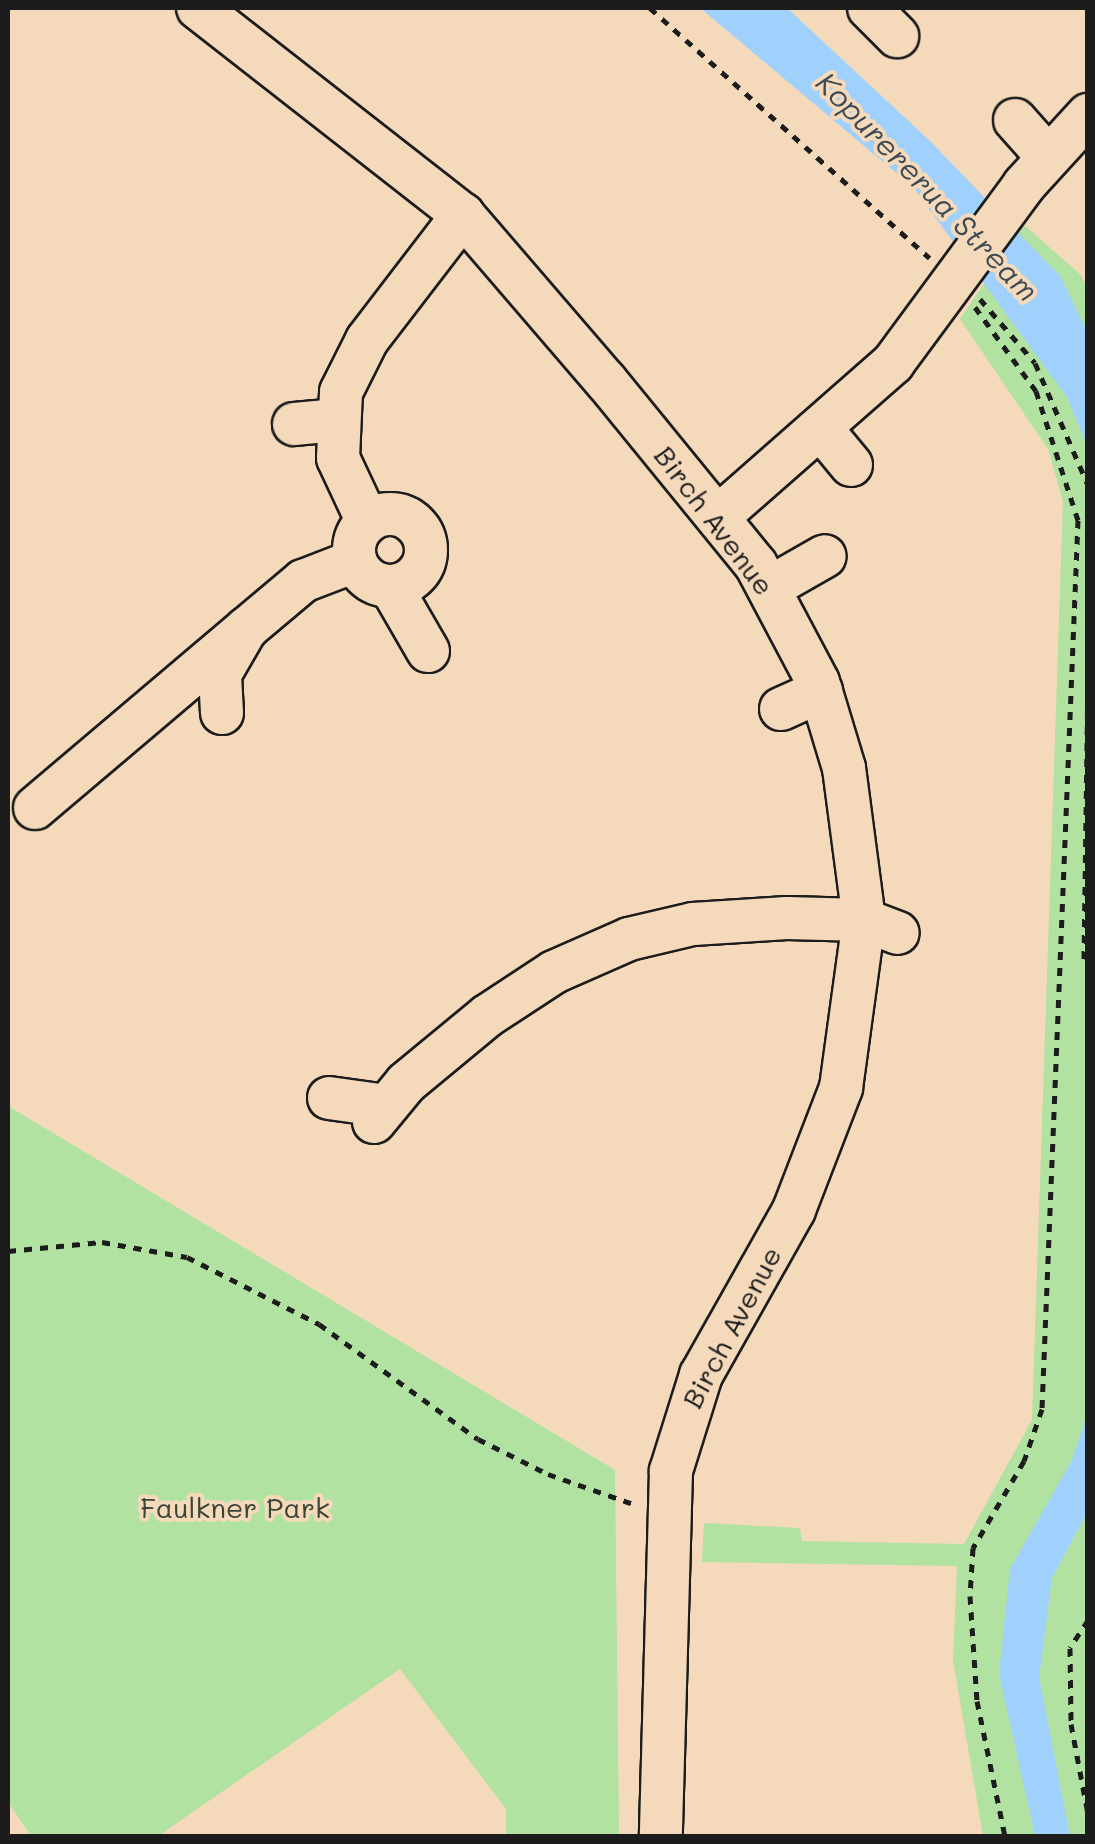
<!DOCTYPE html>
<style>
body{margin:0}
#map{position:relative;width:1095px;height:1844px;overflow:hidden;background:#f4d9bb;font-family:Mali,sans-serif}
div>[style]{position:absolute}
.green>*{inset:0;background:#b1e2a2}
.water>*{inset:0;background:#9fd1fc}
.path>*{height:5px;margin-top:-2.5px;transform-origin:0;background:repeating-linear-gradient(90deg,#1c1c1c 0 8px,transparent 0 16px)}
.roads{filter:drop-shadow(2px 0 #1c1c1c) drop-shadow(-2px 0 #1c1c1c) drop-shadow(0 2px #1c1c1c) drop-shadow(0 -2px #1c1c1c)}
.minor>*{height:42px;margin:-21px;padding:0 21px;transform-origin:21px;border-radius:21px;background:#f4d9bb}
.minor>.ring{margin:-21px;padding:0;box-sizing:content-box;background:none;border:42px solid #f4d9bb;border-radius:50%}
span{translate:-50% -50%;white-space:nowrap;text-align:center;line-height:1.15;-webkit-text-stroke:8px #f4d9bb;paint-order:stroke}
.street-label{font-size:28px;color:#1c1c1c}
.park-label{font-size:28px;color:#3a4437}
.water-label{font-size:30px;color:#3d4954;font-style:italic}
.frame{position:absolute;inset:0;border:10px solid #1c1c1c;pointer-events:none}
</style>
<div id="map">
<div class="green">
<i style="clip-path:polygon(1024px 225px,1081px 275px,1088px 289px,1087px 1836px,983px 1836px,953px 1660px,957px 1566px,702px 1562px,704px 1523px,800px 1528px,802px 1541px,964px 1544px,1032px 1420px,1063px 501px,1048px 449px,960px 319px)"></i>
<i style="clip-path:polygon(8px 1106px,615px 1470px,619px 1836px,506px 1836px,506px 1809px,400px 1669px,158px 1836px,31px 1836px,8px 1802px)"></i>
</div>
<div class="water">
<i style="clip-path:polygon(700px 8px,787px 8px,930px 141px,1061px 277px,1087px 332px,1087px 446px,1067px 397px,913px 187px)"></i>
<i style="clip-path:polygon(1087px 1415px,1087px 1513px,1052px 1578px,1039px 1677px,1070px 1836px,1035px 1836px,999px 1674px,1010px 1569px,1072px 1460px)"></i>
</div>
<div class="path">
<i style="left:650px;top:8px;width:375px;rotate:41.8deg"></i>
<i style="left:980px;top:299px;width:84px;rotate:49.3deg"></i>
<i style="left:1035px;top:363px;width:133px;rotate:66.5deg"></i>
<i style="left:975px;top:307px;width:104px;rotate:54deg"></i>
<i style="left:1036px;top:391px;width:136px;rotate:72deg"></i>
<i style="left:1078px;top:520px;width:890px;rotate:92.32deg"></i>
<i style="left:1042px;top:1409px;width:55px;rotate:109.1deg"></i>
<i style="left:1024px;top:1461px;width:101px;rotate:120.4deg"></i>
<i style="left:973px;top:1548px;width:48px;rotate:93.6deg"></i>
<i style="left:970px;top:1596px;width:105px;rotate:86.2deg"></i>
<i style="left:977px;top:1701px;width:138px;rotate:78.3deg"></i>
<i style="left:1084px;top:959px;width:302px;rotate:-89.2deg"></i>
<i style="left:8px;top:1251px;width:94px;rotate:-5.5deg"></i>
<i style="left:102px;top:1242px;width:86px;rotate:10deg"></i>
<i style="left:187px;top:1257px;width:148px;rotate:26.9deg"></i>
<i style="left:319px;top:1324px;width:196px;rotate:35.9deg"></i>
<i style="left:478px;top:1439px;width:78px;rotate:26.6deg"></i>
<i style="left:548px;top:1474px;width:93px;rotate:19.4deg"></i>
<i style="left:1088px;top:1620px;width:33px;rotate:123deg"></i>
<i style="left:1070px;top:1648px;width:76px;rotate:89.2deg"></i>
<i style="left:1071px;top:1724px;width:92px;rotate:79.3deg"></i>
</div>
<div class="roads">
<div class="minor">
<i style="left:198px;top:8px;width:336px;rotate:38deg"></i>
<i style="left:463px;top:215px;width:219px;rotate:49.3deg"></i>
<i style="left:606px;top:381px;width:237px;rotate:50.8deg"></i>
<i style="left:756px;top:565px;width:132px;rotate:62.1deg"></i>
<i style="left:818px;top:682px;width:90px;rotate:73.2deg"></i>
<i style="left:844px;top:768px;width:153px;rotate:82.5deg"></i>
<i style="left:864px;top:920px;width:170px;rotate:97.8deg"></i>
<i style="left:841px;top:1088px;width:131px;rotate:111.1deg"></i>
<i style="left:794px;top:1210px;width:189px;rotate:119.4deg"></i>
<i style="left:701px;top:1375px;width:101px;rotate:107.4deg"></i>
<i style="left:671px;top:1471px;width:365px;rotate:91.6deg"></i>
<i style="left:869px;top:8px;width:40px;rotate:45deg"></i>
<i style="left:1015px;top:120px;width:48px;rotate:48.4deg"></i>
<i style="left:294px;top:424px;width:42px;rotate:-5.4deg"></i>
<i style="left:823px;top:431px;width:44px;rotate:50.5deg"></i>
<i class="ring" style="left:354px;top:514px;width:30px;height:30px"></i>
<i style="left:719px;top:516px;width:232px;rotate:-41.3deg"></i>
<i style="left:893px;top:363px;width:221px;rotate:-53.6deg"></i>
<i style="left:1024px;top:185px;width:95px;rotate:-47.6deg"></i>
<i style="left:367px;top:520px;width:68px;rotate:-115.1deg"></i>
<i style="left:338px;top:458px;width:66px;rotate:-87.4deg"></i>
<i style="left:341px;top:392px;width:58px;rotate:-63.4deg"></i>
<i style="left:367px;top:340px;width:158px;rotate:-52.5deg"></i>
<i style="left:391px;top:587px;width:74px;rotate:60deg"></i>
<i style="left:769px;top:588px;width:64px;rotate:-29.7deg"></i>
<i style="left:781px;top:709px;width:44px;rotate:-24.2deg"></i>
<i style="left:222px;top:713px;width:39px;rotate:-93deg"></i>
<i style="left:220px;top:674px;width:52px;rotate:-60deg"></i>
<i style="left:246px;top:629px;width:75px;rotate:-40.1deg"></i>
<i style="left:303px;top:581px;width:56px;rotate:-21deg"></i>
<i style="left:35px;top:808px;width:277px;rotate:-40.3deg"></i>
<i style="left:329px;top:1098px;width:58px;rotate:8deg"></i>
<i style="left:374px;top:1122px;width:50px;rotate:-50.6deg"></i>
<i style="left:406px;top:1083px;width:105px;rotate:-39.6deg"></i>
<i style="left:487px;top:1016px;width:80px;rotate:-33.3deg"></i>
<i style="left:554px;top:972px;width:82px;rotate:-23.7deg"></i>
<i style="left:629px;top:939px;width:66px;rotate:-13.2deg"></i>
<i style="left:693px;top:924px;width:94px;rotate:-3.7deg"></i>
<i style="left:787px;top:918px;width:77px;rotate:1.5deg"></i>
<i style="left:864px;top:920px;width:36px;rotate:21deg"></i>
</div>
</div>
<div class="street-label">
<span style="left:715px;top:520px;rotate:53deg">Birch Avenue</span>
<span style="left:731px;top:1327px;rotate:-62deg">Birch Avenue</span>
</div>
<div class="park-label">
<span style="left:235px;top:1507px">Faulkner Park</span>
</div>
<div class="water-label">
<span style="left:928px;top:186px;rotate:46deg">Kopurererua Stream</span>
</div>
<div class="frame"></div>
</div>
